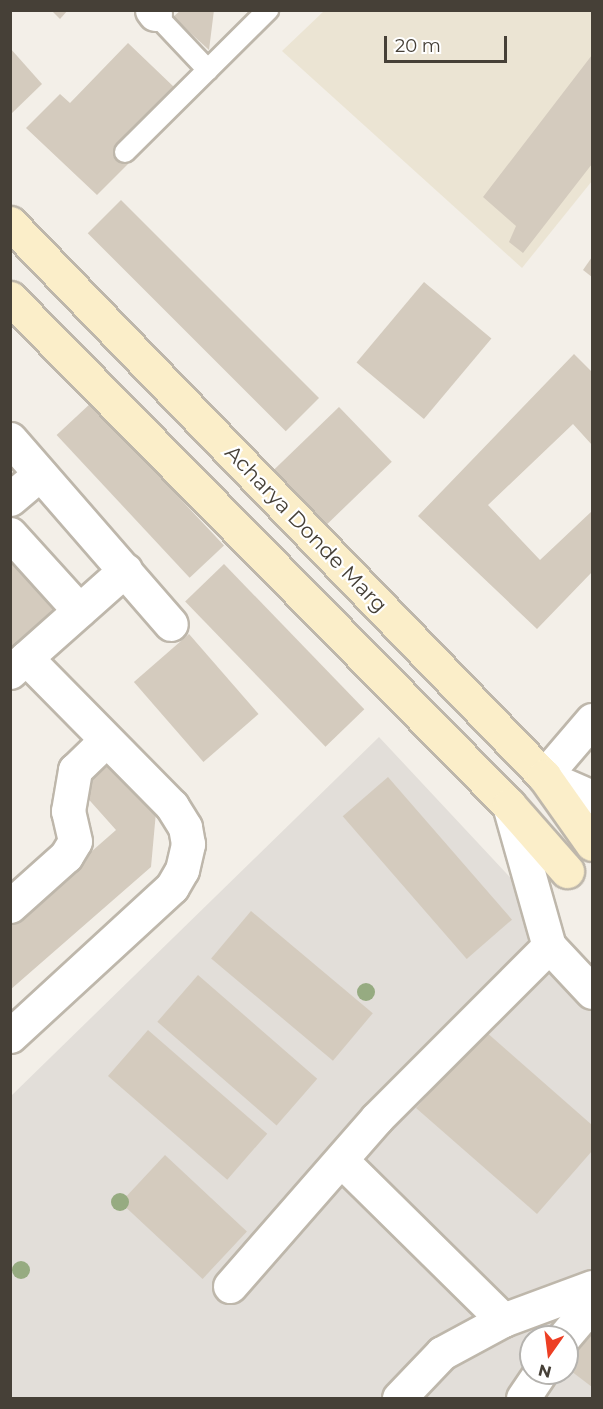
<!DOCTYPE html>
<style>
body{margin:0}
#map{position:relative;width:603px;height:1409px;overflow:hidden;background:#f3efe8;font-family:Montserrat,sans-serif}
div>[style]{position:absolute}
.industrial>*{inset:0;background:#e2ded9}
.education>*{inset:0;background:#ebe4d3}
.building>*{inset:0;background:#d4cbbe;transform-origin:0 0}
.roads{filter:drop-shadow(2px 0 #beb7ab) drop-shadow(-2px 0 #beb7ab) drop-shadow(0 2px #beb7ab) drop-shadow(0 -2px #beb7ab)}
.service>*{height:20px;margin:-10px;padding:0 10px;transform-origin:10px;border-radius:10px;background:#fff}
.minor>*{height:33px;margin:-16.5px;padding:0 16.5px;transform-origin:16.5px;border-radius:16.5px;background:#fff}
.secondary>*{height:33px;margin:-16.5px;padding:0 16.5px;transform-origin:16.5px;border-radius:16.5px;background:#fbeec9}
.trees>*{width:18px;height:18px;margin:-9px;border-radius:50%;background:#96ab81}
span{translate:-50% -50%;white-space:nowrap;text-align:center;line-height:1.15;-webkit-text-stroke:4.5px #fff;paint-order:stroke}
.street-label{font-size:21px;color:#464037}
.frame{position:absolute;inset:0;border:12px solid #464037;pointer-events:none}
.north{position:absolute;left:519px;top:1325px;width:60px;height:60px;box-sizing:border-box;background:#fff;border:2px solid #b5b3af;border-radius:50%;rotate:194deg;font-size:16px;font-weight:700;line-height:24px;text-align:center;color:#464037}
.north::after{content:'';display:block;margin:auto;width:21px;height:27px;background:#ed3f24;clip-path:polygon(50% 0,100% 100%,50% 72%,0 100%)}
.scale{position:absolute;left:384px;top:36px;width:123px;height:27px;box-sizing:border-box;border:3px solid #464037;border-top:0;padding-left:8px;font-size:18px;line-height:21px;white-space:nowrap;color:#464037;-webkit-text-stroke:4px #fff;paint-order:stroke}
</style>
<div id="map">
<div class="industrial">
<i style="clip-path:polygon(evenodd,379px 737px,592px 965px,592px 1398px,11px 1398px,11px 1096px,379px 737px,531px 1337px,567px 1337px,567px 1373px,531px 1373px,531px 1337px)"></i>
</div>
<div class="education">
<i style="clip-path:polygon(324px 11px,592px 11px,592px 181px,522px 268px,282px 51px)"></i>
</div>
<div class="building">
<i style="clip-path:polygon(51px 10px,68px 10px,60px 19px)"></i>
<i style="clip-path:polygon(181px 10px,214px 10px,209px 50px,173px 17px)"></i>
<i style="clip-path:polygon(128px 43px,175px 88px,114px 151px,128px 164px,97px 195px,26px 128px,60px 94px,70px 103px)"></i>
<i style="clip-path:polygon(10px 48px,42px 84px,10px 115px)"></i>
<i style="clip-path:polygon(592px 55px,592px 164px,523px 253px,509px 242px,516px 226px,483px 197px)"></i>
<i style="left:121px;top:200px;width:280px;height:47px;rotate:45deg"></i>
<i style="clip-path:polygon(592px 257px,592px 277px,583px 270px)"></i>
<i style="left:424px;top:282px;width:88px;height:105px;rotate:40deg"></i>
<i style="clip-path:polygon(574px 354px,592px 372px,592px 445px,573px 424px,488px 505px,540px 560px,592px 511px,592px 572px,537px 629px,418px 516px)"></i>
<i style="left:91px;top:403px;width:195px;height:47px;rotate:47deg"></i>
<i style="left:339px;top:407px;width:76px;height:94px;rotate:46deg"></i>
<i style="clip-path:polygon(10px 551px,66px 614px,10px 662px)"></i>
<i style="left:224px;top:564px;width:202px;height:54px;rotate:46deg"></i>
<i style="left:189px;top:634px;width:106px;height:73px;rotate:49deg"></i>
<i style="clip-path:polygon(106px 756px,156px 812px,151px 867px,10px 990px,10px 923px,116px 830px,75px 784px)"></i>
<i style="left:388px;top:777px;width:189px;height:60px;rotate:49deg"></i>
<i style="left:251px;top:911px;width:159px;height:62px;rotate:40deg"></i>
<i style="left:198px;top:975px;width:158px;height:62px;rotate:41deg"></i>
<i style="left:148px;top:1030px;width:158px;height:61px;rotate:41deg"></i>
<i style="clip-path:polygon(485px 1031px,592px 1125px,592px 1151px,537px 1214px,416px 1108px)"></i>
<i style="left:165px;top:1155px;width:112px;height:65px;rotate:43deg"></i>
<i style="clip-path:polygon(592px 1325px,592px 1387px,567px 1368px,567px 1360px)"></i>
</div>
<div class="roads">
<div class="service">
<i style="left:155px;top:14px;width:77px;rotate:46.6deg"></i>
<i style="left:125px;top:152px;width:202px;rotate:-44.8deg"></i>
</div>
<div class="minor">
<i style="left:152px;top:10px;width:5px;rotate:53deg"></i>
<i style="left:10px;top:439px;width:245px;rotate:49deg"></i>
<i style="left:10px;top:499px;width:39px;rotate:-40deg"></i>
<i style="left:10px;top:534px;width:103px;rotate:47.8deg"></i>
<i style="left:10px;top:672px;width:154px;rotate:-41.6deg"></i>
<i style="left:592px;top:720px;width:74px;rotate:130.6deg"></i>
<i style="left:544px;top:776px;width:52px;rotate:23.6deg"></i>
<i style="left:509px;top:805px;width:147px;rotate:74.2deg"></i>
<i style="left:549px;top:946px;width:63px;rotate:46.9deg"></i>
<i style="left:10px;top:906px;width:75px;rotate:-41.8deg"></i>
<i style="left:66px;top:856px;width:17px;rotate:-59deg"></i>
<i style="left:75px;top:841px;width:31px;rotate:-103deg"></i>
<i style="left:68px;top:811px;width:42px;rotate:-80.3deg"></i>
<i style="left:75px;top:770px;width:43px;rotate:-44.1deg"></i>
<i style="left:10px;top:1036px;width:220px;rotate:-42.6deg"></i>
<i style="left:172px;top:887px;width:20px;rotate:-60deg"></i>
<i style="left:182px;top:870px;width:27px;rotate:-77deg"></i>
<i style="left:188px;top:844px;width:17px;rotate:-100deg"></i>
<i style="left:185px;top:827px;width:25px;rotate:-122deg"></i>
<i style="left:172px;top:806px;width:208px;rotate:-134.6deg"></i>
<i style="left:341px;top:1160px;width:228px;rotate:44.6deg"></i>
<i style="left:230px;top:1286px;width:223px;rotate:-48.8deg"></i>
<i style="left:377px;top:1118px;width:243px;rotate:-45deg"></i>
<i style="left:564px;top:1337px;width:43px;rotate:-49.7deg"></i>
<i style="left:399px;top:1398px;width:62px;rotate:-46.3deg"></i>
<i style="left:442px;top:1353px;width:69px;rotate:-28.4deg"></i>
<i style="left:503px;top:1320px;width:95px;rotate:-20.3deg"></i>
<i style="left:523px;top:1398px;width:30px;rotate:-56deg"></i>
</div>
<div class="secondary">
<i style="left:10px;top:223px;width:769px;rotate:46deg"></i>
<i style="left:544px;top:776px;width:83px;rotate:54.8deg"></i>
<i style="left:10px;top:298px;width:711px;rotate:45.46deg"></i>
<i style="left:509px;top:805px;width:88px;rotate:48.7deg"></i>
</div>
</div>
<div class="trees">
<i style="left:366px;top:992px"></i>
<i style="left:120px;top:1202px"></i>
<i style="left:21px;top:1270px"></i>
</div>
<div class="street-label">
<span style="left:306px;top:529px;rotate:46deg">Acharya Donde Marg</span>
</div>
<div class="frame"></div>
<div class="north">N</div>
<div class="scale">20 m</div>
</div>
